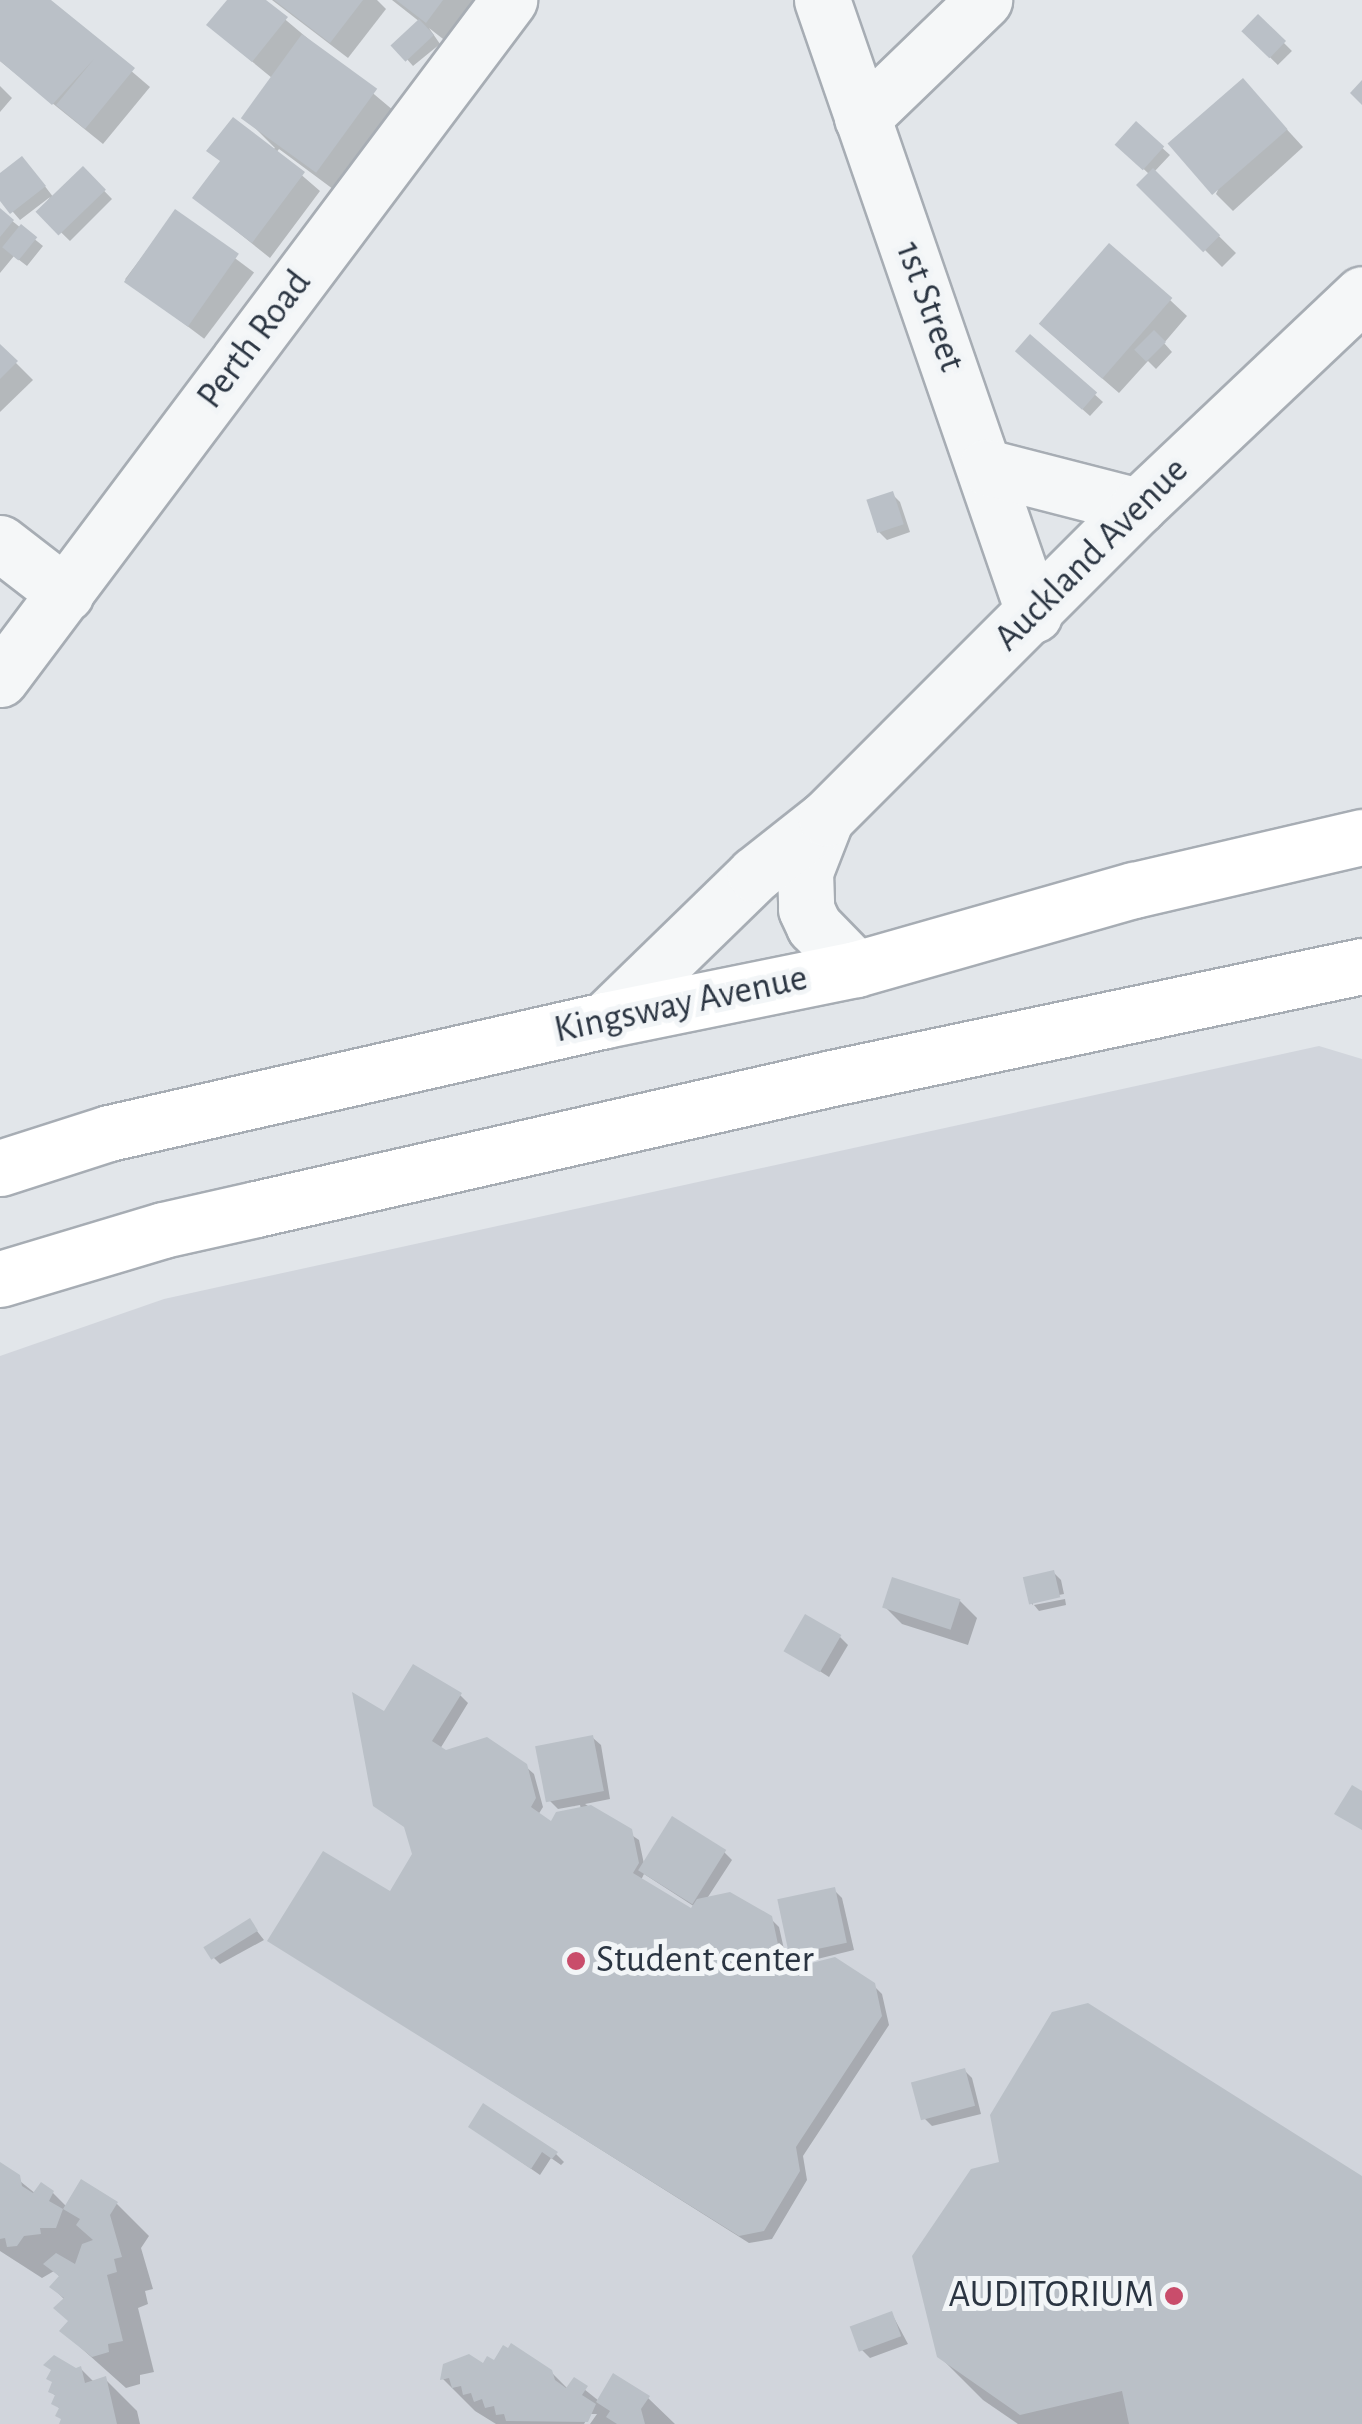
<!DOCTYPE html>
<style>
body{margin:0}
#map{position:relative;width:1362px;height:2424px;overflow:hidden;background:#e2e6ea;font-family:"Alegreya Sans",sans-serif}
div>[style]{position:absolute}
.built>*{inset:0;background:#d1d5dc}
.shadow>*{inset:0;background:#0003;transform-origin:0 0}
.building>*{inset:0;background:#bac0c7;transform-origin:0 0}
.roads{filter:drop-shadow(2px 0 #a7adb4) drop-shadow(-2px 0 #a7adb4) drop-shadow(0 2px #a7adb4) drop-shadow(0 -2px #a7adb4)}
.minor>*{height:55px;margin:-27.5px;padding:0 27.5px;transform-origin:27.5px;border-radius:27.5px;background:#f5f7f8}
.major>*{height:55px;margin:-27.5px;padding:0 27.5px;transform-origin:27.5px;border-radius:27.5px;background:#fff}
.dots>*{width:28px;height:28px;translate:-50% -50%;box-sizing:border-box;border:5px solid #f2f5f7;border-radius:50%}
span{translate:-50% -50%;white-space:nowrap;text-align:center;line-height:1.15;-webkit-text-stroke:10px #f2f5f7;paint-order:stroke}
.street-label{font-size:38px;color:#2b3542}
.poi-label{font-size:38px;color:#2b3542}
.left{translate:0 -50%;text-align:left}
.right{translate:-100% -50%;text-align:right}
</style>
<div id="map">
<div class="built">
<i style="clip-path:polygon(1319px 1046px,1362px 1059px,1362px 2424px,0 2424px,0 1356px,164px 1299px)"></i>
</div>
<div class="shadow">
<i style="clip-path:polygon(0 0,48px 0,150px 87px,103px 144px,0 61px)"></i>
<i style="clip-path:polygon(230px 0,262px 0,400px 116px,341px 195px,279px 149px,276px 153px,320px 191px,270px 258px,195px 198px,275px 148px,244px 117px,272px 78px,227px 41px)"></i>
<i style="clip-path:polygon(272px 0,377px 0,386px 9px,348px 58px)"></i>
<i style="clip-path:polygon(392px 0,487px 0,452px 46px,429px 28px,440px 44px,413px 66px,406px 58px,420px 22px)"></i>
<i style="left:1258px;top:17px;width:48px;height:20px;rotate:45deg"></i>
<i style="clip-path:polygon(0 86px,12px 98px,0 112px)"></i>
<i style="clip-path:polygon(1259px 99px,1303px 147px,1233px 211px,1216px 194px)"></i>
<i style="clip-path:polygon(1136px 124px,1170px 155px,1154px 172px,1236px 253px,1222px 267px,1139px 184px,1149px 174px,1117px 144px)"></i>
<i style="clip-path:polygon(30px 167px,54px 198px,83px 169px,112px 199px,70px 241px,40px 212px,50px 197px,20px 220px,0 197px,0 176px)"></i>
<i style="clip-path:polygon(0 211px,43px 246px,27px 266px,14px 256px,0 273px)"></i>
<i style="left:175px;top:213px;width:99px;height:83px;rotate:37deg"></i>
<i style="clip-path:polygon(1170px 300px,1187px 316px,1164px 343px,1172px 352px,1156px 369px,1148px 361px,1119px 393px,1059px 341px)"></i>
<i style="clip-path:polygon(1031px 337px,1103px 402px,1090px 416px,1026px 359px)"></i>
<i style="clip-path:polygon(0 347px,33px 380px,0 412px)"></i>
<i style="clip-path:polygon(892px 494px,900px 502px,910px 532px,887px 540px,879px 532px)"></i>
<i style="clip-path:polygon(1053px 1572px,1061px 1580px,1064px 1594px,1033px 1600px,1033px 1605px,1031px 1603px)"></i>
<i style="clip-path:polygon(1065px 1599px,1066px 1605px,1039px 1611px,1034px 1605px)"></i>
<i style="clip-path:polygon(960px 1601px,977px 1618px,968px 1645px,902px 1624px,885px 1607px)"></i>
<i style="clip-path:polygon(840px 1637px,848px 1645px,829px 1677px,788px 1651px)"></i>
<i style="clip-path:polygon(evenodd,460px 1695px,468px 1703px,440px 1749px,525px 1766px,534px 1774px,543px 1807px,538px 1815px,552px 1824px,581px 1809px,580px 1805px,558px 1809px,550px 1801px,593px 1738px,601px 1745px,610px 1799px,585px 1804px,639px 1840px,644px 1864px,724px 1852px,732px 1860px,706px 1900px,770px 1918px,779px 1927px,786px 1958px,781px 1967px,797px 1976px,873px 1985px,882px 1994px,889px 2025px,803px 2156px,807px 2180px,772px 2239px,749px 2243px,270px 1941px,391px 1895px,415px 1854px,408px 1829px,376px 1805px,385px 1715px,460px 1695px,644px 1874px,695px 1907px,692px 1912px,641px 1880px,644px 1874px)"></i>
<i style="clip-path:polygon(834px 1890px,842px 1898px,854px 1950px,801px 1963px,793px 1955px)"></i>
<i style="clip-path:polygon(249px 1921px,264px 1940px,220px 1964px,212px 1956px)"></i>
<i style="clip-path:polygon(964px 2070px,972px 2078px,981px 2114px,932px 2126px,924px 2118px)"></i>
<i style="clip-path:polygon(471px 2127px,556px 2154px,564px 2162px,561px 2165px,551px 2158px,540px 2175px)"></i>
<i style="clip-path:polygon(0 2165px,36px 2194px,53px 2193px,67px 2207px,117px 2204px,149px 2236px,141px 2248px,153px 2289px,145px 2291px,148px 2304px,138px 2308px,154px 2372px,140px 2375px,140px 2384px,126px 2388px,62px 2331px,71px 2322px,65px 2300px,52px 2287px,61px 2278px,54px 2271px,42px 2278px,0 2251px)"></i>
<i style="clip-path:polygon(1362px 2179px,1362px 2424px,1018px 2424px,983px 2400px,939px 2356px)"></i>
<i style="clip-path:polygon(892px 2314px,908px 2344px,870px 2358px,862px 2350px)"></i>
<i style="clip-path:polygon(484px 2366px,551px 2372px,568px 2389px,574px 2381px,599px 2401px,648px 2398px,675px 2424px,590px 2424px,597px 2414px,590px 2414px,584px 2424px,496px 2424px,475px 2411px,443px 2379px)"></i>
<i style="clip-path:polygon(81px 2369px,94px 2382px,105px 2379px,137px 2411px,140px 2424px,62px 2424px,61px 2410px,54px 2403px,57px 2397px,51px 2392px)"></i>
</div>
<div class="building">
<i style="clip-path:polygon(0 0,51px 0,135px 68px,85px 129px,56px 105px,94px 59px,52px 105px,0 61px)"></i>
<i style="clip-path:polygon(227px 0,266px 0,288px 17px,252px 62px,206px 25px)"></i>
<i style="clip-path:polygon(274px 0,363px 0,330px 43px)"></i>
<i style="clip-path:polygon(396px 0,443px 0,426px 23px)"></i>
<i style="left:1258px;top:14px;width:39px;height:24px;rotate:44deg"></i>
<i style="left:419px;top:19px;width:22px;height:39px;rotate:47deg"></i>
<i style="left:302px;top:34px;width:93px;height:104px;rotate:36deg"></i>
<i style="left:1243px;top:78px;width:68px;height:100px;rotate:49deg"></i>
<i style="clip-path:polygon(1362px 80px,1362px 105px,1350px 93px)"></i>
<i style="clip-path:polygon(233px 117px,305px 172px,252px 243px,192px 198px,220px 161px,206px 151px)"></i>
<i style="left:1136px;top:121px;width:38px;height:32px;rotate:42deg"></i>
<i style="clip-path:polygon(22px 156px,46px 186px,10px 214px,0 201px,0 173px)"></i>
<i style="left:83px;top:166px;width:33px;height:66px;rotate:46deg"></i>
<i style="left:1153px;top:168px;width:95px;height:24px;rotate:45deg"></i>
<i style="clip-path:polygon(0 208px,14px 220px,0 237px)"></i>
<i style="left:175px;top:209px;width:78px;height:89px;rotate:35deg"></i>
<i style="left:21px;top:224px;width:21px;height:30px;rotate:39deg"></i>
<i style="left:1109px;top:243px;width:84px;height:107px;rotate:41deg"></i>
<i style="left:1154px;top:330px;width:17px;height:28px;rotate:45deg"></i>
<i style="left:1030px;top:334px;width:89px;height:23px;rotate:41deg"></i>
<i style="clip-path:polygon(0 344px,18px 361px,0 379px)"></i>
<i style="left:893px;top:491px;width:35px;height:28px;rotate:72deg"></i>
<i style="left:1054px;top:1570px;width:28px;height:32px;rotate:77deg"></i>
<i style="left:892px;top:1577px;width:72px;height:32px;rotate:18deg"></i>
<i style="left:805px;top:1614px;width:42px;height:43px;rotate:30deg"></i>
<i style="clip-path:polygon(413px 1664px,462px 1693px,432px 1741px,446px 1750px,487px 1737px,527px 1764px,536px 1798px,531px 1807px,551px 1821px,556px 1812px,591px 1805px,632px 1829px,639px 1863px,633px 1873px,691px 1908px,697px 1899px,730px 1892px,772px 1916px,779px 1949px,773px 1959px,796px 1973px,800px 1966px,835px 1957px,875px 1983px,882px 2016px,796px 2147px,800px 2171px,764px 2231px,739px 2236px,267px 1941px,323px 1851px,390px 1891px,412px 1854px,404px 1827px,373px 1806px,352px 1692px,384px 1711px)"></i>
<i style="left:593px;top:1735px;width:57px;height:59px;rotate:79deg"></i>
<i style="clip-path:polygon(1352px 1785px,1362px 1791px,1362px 1830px,1334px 1814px)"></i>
<i style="left:672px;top:1816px;width:64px;height:64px;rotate:32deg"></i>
<i style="left:835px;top:1887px;width:57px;height:59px;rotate:78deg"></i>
<i style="left:250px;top:1918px;width:15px;height:55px;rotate:58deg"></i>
<i style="clip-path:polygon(1088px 2003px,1362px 2176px,1362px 2424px,1129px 2424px,1122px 2391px,1020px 2415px,937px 2357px,912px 2256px,971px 2169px,999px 2162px,990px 2115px,1052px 2012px)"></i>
<i style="left:965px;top:2068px;width:39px;height:56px;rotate:75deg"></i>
<i style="clip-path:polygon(483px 2103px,558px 2152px,552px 2159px,542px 2152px,531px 2169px,468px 2127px)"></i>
<i style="clip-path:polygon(0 2162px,20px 2175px,22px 2186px,33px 2193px,41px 2182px,54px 2191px,49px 2201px,63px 2209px,56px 2228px,40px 2228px,41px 2234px,24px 2236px,17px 2246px,7px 2247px,5px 2238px,0 2239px)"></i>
<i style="clip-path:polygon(81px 2179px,118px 2202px,110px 2215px,122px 2257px,114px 2259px,117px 2272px,107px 2275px,123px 2341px,108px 2344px,109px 2352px,92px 2357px,59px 2331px,68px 2321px,53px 2308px,64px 2298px,49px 2287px,59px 2276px,43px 2264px,56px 2253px,75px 2264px,82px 2244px,93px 2240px,76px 2225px,80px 2219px,63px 2209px)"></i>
<i style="left:892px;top:2311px;width:27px;height:45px;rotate:70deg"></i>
<i style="clip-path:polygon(511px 2343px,552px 2370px,555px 2380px,566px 2388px,574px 2377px,588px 2386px,582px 2395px,596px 2404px,588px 2422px,506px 2421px,504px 2414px,496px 2415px,494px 2406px,485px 2408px,482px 2399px,474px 2402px,471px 2393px,463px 2395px,461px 2386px,452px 2388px,449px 2378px,440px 2380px,443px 2364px,469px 2354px,483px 2363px,487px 2356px,494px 2360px,503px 2345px,508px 2348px)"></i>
<i style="clip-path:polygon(54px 2355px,76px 2368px,81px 2366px,85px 2383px,106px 2376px,117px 2424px,59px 2424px,61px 2419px,55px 2416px,59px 2408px,51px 2404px,55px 2395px,48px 2392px,52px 2382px,46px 2379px,51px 2370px,43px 2365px)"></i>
<i style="clip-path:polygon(613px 2373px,650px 2396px,641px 2409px,645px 2424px,617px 2424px,606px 2417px,610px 2411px,596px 2402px)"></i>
</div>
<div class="roads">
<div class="minor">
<i style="left:822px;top:0;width:650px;rotate:70.95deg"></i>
<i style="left:862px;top:118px;width:170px;rotate:-44deg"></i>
<i style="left:986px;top:467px;width:157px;rotate:14.4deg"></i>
<i style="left:0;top:543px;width:83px;rotate:37.7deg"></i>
<i style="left:0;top:679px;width:849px;rotate:-53.14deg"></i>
<i style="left:826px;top:818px;width:58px;rotate:111.3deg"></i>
<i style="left:805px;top:872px;width:37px;rotate:88deg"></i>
<i style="left:806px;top:909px;width:19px;rotate:65deg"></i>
<i style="left:814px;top:926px;width:60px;rotate:45.7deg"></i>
<i style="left:605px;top:1020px;width:209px;rotate:-44.2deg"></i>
<i style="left:755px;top:874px;width:90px;rotate:-38.3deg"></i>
<i style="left:826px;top:818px;width:441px;rotate:-45deg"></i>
<i style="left:1138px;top:506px;width:308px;rotate:-43.4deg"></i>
</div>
<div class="major">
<i style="left:0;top:1168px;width:114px;rotate:-17.8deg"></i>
<i style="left:109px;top:1133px;width:509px;rotate:-12.83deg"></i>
<i style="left:605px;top:1020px;width:256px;rotate:-11.5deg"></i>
<i style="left:856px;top:969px;width:289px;rotate:-15.9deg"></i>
<i style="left:1134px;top:890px;width:234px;rotate:-13.1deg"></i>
<i style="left:0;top:1279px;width:170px;rotate:-16.7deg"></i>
<i style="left:163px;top:1230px;width:95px;rotate:-12.7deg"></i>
<i style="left:256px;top:1209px;width:591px;rotate:-12.81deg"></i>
<i style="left:832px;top:1078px;width:542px;rotate:-11.93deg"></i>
</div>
</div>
<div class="dots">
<i style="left:576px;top:1961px;background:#c94d6b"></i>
<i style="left:1174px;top:2296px;background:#c94d6b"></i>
</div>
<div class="street-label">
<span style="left:929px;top:307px;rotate:70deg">1st Street</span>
<span style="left:255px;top:340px;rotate:-53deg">Perth Road</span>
<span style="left:1092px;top:555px;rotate:-45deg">Auckland Avenue</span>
<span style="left:681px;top:1005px;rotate:-12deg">Kingsway Avenue</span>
</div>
<div class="poi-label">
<span class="left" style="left:596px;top:1961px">Student center</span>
<span class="right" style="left:1154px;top:2296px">AUDITORIUM</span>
</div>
</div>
